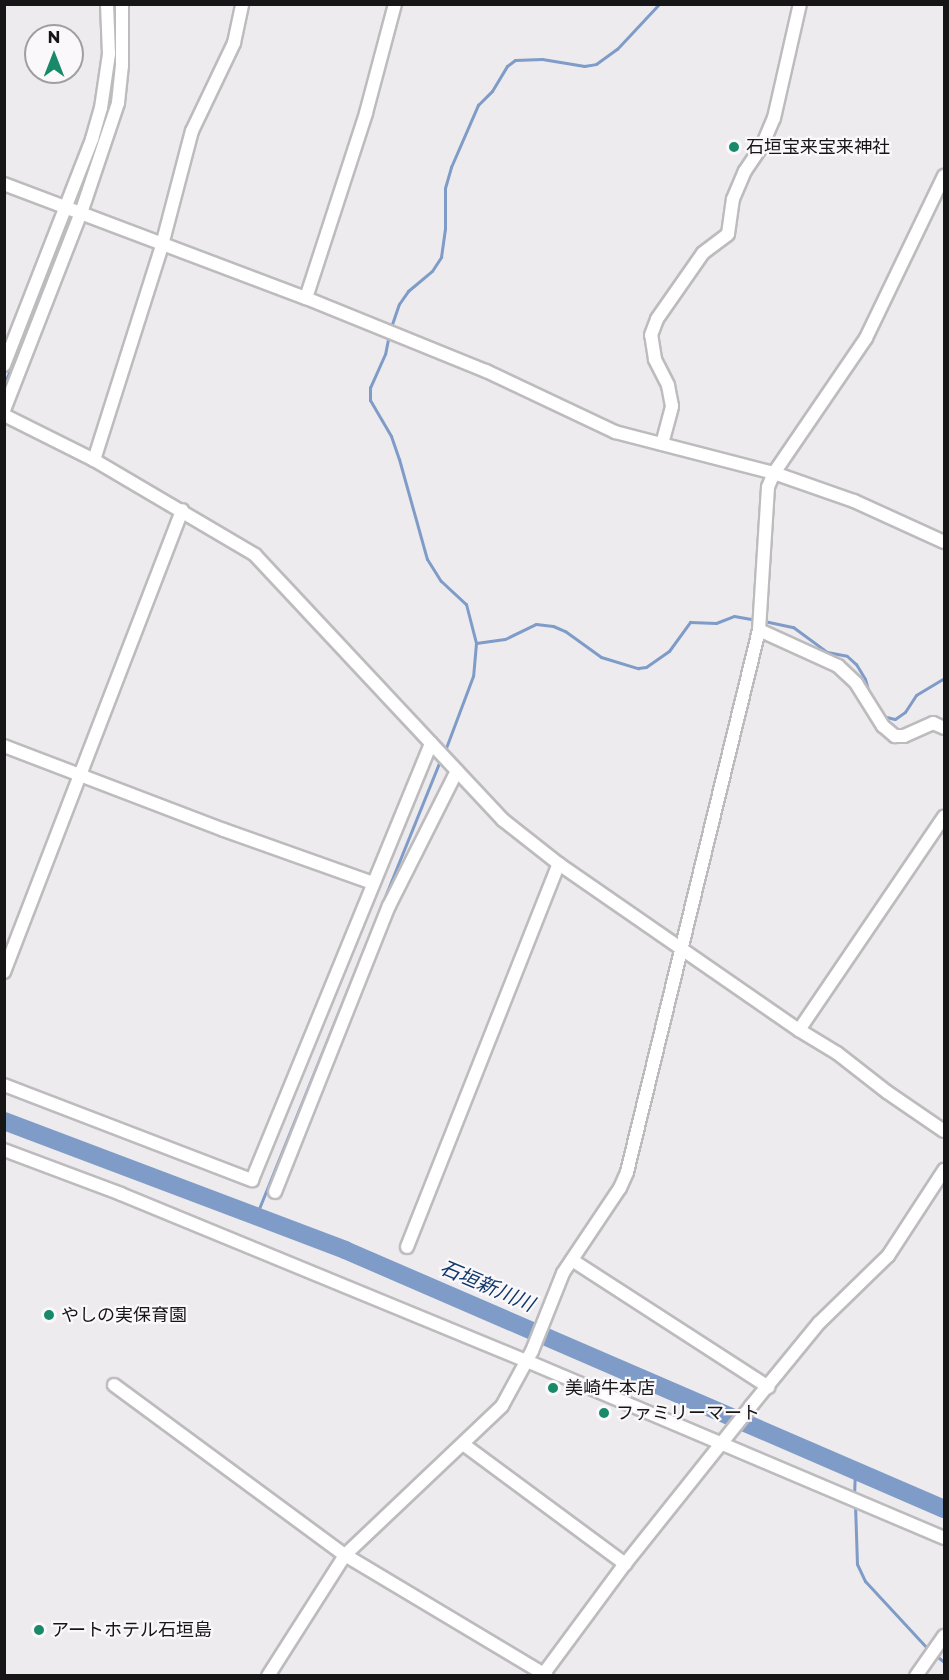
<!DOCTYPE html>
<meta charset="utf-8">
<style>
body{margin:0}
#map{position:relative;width:949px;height:1680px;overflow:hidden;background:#edebee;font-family:Montserrat,"Noto Sans JP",sans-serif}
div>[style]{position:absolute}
.stream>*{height:3px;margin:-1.5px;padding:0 1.5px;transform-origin:1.5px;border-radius:1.5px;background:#7e9cc7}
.river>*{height:18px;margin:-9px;padding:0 9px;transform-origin:9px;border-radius:9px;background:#7e9cc7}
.roads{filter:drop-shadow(2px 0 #bdbbbe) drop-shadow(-2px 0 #bdbbbe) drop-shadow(0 2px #bdbbbe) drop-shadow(0 -2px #bdbbbe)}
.minor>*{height:12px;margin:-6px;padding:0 6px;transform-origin:6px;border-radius:6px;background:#fff}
.dots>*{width:16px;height:16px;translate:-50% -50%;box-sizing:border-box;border:3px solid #faf8fb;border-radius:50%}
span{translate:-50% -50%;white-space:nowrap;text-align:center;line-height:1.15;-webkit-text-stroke:4.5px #faf8fb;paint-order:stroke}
.poi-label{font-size:18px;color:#161617}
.left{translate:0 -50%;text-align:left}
.water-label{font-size:20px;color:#10376c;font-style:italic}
.frame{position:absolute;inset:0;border:6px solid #161617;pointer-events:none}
.north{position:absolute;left:24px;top:24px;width:60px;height:60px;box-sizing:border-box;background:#faf8fb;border:2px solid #9f9ea0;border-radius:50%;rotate:0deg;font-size:16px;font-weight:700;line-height:24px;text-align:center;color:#161617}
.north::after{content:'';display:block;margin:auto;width:21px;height:27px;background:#188969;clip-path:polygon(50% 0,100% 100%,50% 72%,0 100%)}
</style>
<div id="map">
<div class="stream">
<i style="left:74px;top:207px;width:68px;rotate:-69.4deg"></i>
<i style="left:98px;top:143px;width:42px;rotate:-75deg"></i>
<i style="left:109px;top:102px;width:44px;rotate:-82.2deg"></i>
<i style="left:115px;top:58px;width:54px;rotate:-90deg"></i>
<i style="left:391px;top:327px;width:24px;rotate:-71deg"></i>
<i style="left:399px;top:304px;width:16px;rotate:-55deg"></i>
<i style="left:408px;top:291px;width:31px;rotate:-40deg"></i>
<i style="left:432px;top:271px;width:17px;rotate:-57deg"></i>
<i style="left:441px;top:257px;width:28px;rotate:-82deg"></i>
<i style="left:445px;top:229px;width:41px;rotate:-90deg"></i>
<i style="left:445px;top:188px;width:22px;rotate:-74deg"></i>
<i style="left:451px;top:167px;width:68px;rotate:-66.5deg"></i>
<i style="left:478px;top:105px;width:20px;rotate:-45deg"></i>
<i style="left:492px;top:91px;width:29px;rotate:-59deg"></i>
<i style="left:507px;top:66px;width:10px;rotate:-37deg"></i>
<i style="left:515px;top:60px;width:27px;rotate:-2deg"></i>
<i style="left:542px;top:59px;width:43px;rotate:9.5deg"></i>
<i style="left:584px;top:66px;width:12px;rotate:-9deg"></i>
<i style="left:596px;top:64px;width:26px;rotate:-36deg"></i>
<i style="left:617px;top:49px;width:62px;rotate:-47deg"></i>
<i style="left:389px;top:334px;width:20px;rotate:101deg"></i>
<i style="left:385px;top:354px;width:36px;rotate:114deg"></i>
<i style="left:370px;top:387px;width:13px;rotate:90deg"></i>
<i style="left:370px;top:400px;width:42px;rotate:59.7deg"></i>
<i style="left:391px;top:436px;width:24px;rotate:71deg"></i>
<i style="left:399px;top:459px;width:104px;rotate:74.4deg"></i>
<i style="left:427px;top:559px;width:26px;rotate:58deg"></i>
<i style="left:441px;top:581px;width:34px;rotate:43deg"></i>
<i style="left:466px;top:604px;width:40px;rotate:75.6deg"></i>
<i style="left:476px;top:643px;width:33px;rotate:95deg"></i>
<i style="left:473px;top:676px;width:82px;rotate:110.6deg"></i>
<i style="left:4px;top:385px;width:185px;rotate:-68.4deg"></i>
<i style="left:764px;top:621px;width:30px;rotate:12deg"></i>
<i style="left:793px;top:627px;width:42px;rotate:36.3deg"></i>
<i style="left:827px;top:652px;width:20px;rotate:11deg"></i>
<i style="left:847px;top:656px;width:12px;rotate:42deg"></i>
<i style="left:856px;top:664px;width:17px;rotate:59deg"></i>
<i style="left:865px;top:679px;width:15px;rotate:74deg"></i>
<i style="left:476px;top:643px;width:29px;rotate:-8deg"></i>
<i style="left:505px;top:639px;width:34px;rotate:-26deg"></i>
<i style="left:536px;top:624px;width:17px;rotate:7deg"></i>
<i style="left:553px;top:626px;width:13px;rotate:23deg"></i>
<i style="left:565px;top:631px;width:44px;rotate:35.8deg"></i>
<i style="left:601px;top:657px;width:39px;rotate:17deg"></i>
<i style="left:638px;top:668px;width:8px;rotate:-7deg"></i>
<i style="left:646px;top:667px;width:28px;rotate:-35deg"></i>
<i style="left:669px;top:651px;width:36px;rotate:-54deg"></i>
<i style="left:690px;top:622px;width:26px;rotate:2deg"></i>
<i style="left:716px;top:623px;width:19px;rotate:-21deg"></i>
<i style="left:734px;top:616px;width:23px;rotate:10deg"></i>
<i style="left:882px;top:716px;width:13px;rotate:13deg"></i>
<i style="left:895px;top:719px;width:12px;rotate:-35deg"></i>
<i style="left:905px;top:712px;width:20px;rotate:-57deg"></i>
<i style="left:916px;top:695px;width:33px;rotate:-31deg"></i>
<i style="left:256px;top:1216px;width:493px;rotate:-68deg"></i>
<i style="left:854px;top:1497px;width:28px;rotate:-88deg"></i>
<i style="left:855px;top:1504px;width:60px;rotate:88.1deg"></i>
<i style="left:857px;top:1564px;width:19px;rotate:65deg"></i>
<i style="left:865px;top:1581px;width:94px;rotate:47.2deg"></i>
<i style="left:934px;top:1654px;width:13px;rotate:39deg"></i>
</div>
<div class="river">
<i style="left:4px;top:1121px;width:365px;rotate:20.7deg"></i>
<i style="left:345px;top:1250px;width:653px;rotate:23.38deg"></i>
</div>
<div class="roads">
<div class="minor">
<i style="left:4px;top:184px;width:323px;rotate:20.7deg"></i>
<i style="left:306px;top:298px;width:194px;rotate:22.1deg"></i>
<i style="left:486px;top:371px;width:143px;rotate:25.3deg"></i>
<i style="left:615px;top:432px;width:164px;rotate:14.5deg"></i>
<i style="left:774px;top:473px;width:85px;rotate:19.3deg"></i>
<i style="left:854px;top:501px;width:99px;rotate:24.5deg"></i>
<i style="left:306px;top:298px;width:194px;rotate:-72deg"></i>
<i style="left:366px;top:113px;width:113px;rotate:-75.1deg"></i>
<i style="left:4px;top:365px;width:243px;rotate:-68.7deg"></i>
<i style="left:92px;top:139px;width:32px;rotate:-74deg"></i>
<i style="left:101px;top:108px;width:55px;rotate:-81.6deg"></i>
<i style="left:109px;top:54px;width:50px;rotate:-92.3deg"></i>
<i style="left:4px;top:410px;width:212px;rotate:-68.7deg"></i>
<i style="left:81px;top:213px;width:116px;rotate:-71.4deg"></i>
<i style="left:118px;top:103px;width:37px;rotate:-84deg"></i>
<i style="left:122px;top:66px;width:62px;rotate:-90deg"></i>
<i style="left:4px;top:415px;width:101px;rotate:26.6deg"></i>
<i style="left:94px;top:460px;width:187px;rotate:30.5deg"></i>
<i style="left:255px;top:555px;width:363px;rotate:46.9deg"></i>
<i style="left:503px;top:820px;width:71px;rotate:38.2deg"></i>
<i style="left:559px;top:864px;width:292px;rotate:34.7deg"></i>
<i style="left:799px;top:1030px;width:44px;rotate:31.2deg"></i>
<i style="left:837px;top:1053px;width:63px;rotate:38deg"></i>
<i style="left:887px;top:1092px;width:69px;rotate:34.4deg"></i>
<i style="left:662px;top:444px;width:39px;rotate:-75deg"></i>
<i style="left:672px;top:406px;width:21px;rotate:-101deg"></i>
<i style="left:668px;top:385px;width:29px;rotate:-117deg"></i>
<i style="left:655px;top:359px;width:24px;rotate:-99deg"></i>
<i style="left:651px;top:335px;width:17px;rotate:-69deg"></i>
<i style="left:657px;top:319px;width:80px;rotate:-55.1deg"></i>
<i style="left:703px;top:253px;width:31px;rotate:-37deg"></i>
<i style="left:728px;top:234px;width:35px;rotate:-82deg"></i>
<i style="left:733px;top:199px;width:30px;rotate:-67deg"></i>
<i style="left:745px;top:171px;width:30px;rotate:-56deg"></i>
<i style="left:762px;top:146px;width:30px;rotate:-67deg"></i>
<i style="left:774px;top:118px;width:117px;rotate:-77.2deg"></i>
<i style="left:94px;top:460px;width:225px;rotate:-72.4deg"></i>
<i style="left:162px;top:245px;width:118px;rotate:-75.3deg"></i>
<i style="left:192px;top:131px;width:98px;rotate:-64.5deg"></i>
<i style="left:234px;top:43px;width:40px;rotate:-78deg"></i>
<i style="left:759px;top:630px;width:87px;rotate:24.5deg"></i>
<i style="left:838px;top:666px;width:25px;rotate:43deg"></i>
<i style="left:856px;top:683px;width:51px;rotate:57.9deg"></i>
<i style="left:883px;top:726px;width:16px;rotate:40deg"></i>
<i style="left:895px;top:736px;width:9px"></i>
<i style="left:904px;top:736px;width:32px;rotate:-24deg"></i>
<i style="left:933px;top:723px;width:12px;rotate:24deg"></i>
<i style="left:4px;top:746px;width:235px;rotate:20.9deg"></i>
<i style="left:224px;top:830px;width:158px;rotate:19.6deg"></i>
<i style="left:4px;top:972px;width:495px;rotate:-68.9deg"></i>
<i style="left:799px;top:1030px;width:258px;rotate:-55.8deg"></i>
<i style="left:4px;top:1085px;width:266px;rotate:21deg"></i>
<i style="left:252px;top:1180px;width:472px;rotate:-67.7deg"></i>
<i style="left:4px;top:1150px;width:125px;rotate:20.6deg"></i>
<i style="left:121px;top:1194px;width:439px;rotate:22.4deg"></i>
<i style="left:527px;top:1361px;width:453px;rotate:23deg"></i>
<i style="left:275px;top:1192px;width:308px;rotate:-68.3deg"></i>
<i style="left:389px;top:906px;width:151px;rotate:-63.3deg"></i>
<i style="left:407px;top:1247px;width:412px;rotate:-68.4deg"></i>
<i style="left:572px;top:1260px;width:234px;rotate:32.9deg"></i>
<i style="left:114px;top:1385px;width:287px;rotate:36.4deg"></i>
<i style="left:345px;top:1555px;width:235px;rotate:30.9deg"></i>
<i style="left:463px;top:1444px;width:202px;rotate:36.5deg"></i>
<i style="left:268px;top:1676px;width:143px;rotate:-57.5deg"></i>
<i style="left:345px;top:1555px;width:216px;rotate:-43.5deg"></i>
<i style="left:502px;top:1406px;width:63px;rotate:-61.4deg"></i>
<i style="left:532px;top:1351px;width:84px;rotate:-68.3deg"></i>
<i style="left:563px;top:1273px;width:102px;rotate:-56.2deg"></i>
<i style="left:620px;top:1188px;width:17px;rotate:-66deg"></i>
<i style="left:627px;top:1172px;width:558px;rotate:-76.31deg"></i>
<i style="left:759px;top:630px;width:143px;rotate:-86.4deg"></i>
<i style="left:768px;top:487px;width:15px;rotate:-67deg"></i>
<i style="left:774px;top:473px;width:163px;rotate:-55.7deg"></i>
<i style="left:866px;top:338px;width:180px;rotate:-64.3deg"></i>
<i style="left:542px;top:1676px;width:139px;rotate:-53.5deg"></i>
<i style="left:625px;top:1564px;width:202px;rotate:-51.4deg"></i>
<i style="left:751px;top:1406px;width:107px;rotate:-50.7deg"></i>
<i style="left:819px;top:1323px;width:96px;rotate:-44.2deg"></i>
<i style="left:888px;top:1256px;width:103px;rotate:-56.9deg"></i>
<i style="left:916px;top:1676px;width:49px;rotate:-55deg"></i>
</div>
</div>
<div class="dots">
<i style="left:734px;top:147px;background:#188969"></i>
<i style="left:49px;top:1315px;background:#188969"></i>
<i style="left:553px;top:1388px;background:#188969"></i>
<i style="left:604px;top:1413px;background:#188969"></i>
<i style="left:39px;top:1630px;background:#188969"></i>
</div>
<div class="poi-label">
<span class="left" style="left:746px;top:147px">石垣宝来宝来神社</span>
<span class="left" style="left:61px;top:1315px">やしの実保育園</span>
<span class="left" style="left:565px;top:1388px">美崎牛本店</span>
<span class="left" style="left:616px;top:1413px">ファミリーマート</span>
<span class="left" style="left:51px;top:1630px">アートホテル石垣島</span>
</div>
<div class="water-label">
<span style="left:487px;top:1286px;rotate:23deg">石垣新川川</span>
</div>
<div class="frame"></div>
<div class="north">N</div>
</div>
